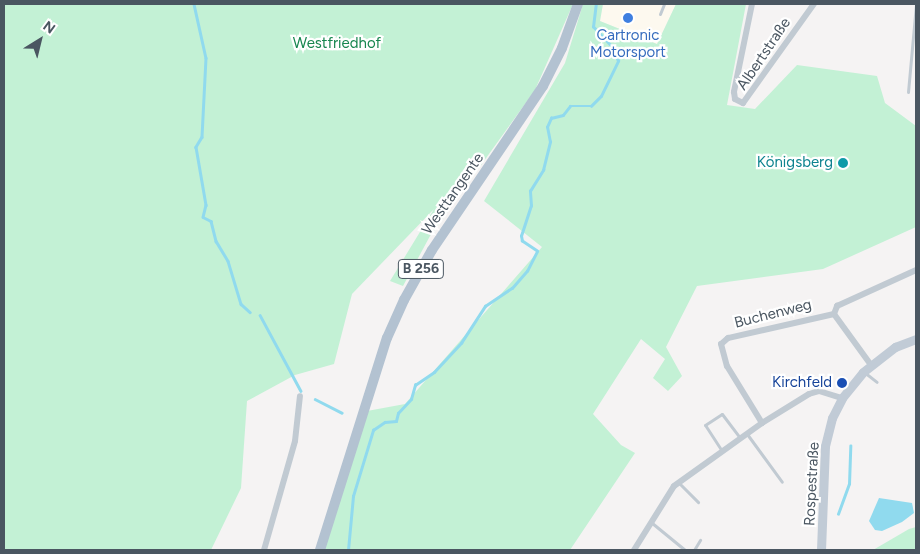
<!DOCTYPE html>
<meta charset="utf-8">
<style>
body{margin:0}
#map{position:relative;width:920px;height:554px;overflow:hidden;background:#f5f3f3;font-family:Figtree,sans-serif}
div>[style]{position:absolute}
.commercial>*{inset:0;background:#fdf9ef}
.green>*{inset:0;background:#c3f1d5}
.water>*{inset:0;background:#90daee}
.stream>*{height:2.5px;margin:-1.25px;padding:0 1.25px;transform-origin:1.25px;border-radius:1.25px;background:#90daee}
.lane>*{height:3px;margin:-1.5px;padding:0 1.5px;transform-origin:1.5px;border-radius:1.5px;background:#c1cad2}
.street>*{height:6px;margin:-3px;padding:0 3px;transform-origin:3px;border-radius:3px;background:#c1cad2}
.secondary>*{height:9px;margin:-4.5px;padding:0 4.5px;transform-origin:4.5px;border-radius:4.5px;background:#c1cbd6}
.primary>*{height:10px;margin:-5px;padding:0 5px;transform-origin:5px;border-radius:5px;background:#b3c2d1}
.dots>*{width:14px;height:14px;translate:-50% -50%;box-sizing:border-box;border:2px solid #fff;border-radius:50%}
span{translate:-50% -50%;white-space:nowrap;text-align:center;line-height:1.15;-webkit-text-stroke:4.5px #fff;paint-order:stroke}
.shield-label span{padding:1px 4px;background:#fff;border:1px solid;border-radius:4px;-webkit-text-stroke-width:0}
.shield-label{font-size:14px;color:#4a5661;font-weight:700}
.shop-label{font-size:15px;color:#366cbe}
.park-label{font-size:15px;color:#17864f}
.street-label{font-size:15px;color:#4a5661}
.culture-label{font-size:15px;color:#0d838f}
.right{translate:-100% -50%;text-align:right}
.transit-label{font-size:15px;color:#164399}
.frame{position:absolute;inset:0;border:5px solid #4a5661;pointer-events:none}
.north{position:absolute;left:15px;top:15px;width:50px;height:50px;-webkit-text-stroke:4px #fff;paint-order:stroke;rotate:36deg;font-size:14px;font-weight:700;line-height:20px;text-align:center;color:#4a5661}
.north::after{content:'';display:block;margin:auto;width:18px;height:22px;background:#4a5661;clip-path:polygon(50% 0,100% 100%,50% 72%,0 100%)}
</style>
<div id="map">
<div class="commercial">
<i style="clip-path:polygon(603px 4px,676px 4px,657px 44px,600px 21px)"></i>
</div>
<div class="green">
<i style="clip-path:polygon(4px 4px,573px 4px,535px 90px,430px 236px,403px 286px,390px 281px,434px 209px,352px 294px,334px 364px,295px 375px,247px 401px,241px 488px,211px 550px,4px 550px)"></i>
<i style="clip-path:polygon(583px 4px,603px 4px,600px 21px,657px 44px,676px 4px,746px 4px,727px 105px,755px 109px,797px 65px,877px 76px,885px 103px,916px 126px,916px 227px,823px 269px,697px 286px,666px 347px,682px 376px,668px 391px,653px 378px,665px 359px,641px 339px,593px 414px,621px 445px,635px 453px,570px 550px,322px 550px,367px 411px,405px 404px,542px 247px,484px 201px,565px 63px)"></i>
<i style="clip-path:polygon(916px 527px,916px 550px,873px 550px,909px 529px)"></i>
</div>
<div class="water">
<i style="clip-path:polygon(879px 498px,912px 503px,914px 513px,902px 522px,882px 531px,875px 530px,869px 521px)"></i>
</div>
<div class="stream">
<i style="left:194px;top:4px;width:55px;rotate:77.5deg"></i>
<i style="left:206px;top:58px;width:79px;rotate:92.9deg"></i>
<i style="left:202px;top:137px;width:12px;rotate:121deg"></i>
<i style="left:196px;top:147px;width:59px;rotate:80.2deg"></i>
<i style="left:206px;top:205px;width:12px;rotate:104deg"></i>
<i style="left:203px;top:217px;width:9px;rotate:27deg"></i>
<i style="left:211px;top:221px;width:21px;rotate:76deg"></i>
<i style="left:216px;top:241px;width:23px;rotate:59deg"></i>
<i style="left:228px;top:261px;width:45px;rotate:73.2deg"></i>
<i style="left:241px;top:304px;width:12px;rotate:42deg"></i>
<i style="left:260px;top:315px;width:86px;rotate:61.7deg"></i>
<i style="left:315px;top:399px;width:30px;rotate:27deg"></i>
<i style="left:838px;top:514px;width:32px;rotate:-70deg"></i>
<i style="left:849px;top:484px;width:38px;rotate:-88deg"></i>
<i style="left:348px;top:550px;width:54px;rotate:-84.7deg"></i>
<i style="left:353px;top:496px;width:69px;rotate:-73.1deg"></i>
<i style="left:373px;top:430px;width:14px;rotate:-34deg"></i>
<i style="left:385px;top:422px;width:11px;rotate:-5deg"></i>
<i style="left:396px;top:421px;width:8px;rotate:-76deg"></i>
<i style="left:398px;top:413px;width:19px;rotate:-47deg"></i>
<i style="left:411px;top:399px;width:15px;rotate:-74deg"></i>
<i style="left:415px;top:385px;width:23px;rotate:-34deg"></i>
<i style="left:434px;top:372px;width:40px;rotate:-47deg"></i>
<i style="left:461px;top:343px;width:44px;rotate:-57deg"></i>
<i style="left:485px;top:306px;width:32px;rotate:-34deg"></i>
<i style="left:512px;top:288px;width:23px;rotate:-49deg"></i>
<i style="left:527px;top:271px;width:22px;rotate:-63deg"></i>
<i style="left:537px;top:251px;width:18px;rotate:-146deg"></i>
<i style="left:522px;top:241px;width:5px;rotate:-101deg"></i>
<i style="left:521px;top:236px;width:32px;rotate:-72deg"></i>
<i style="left:531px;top:206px;width:15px;rotate:-94deg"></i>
<i style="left:530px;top:191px;width:25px;rotate:-58deg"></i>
<i style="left:543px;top:170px;width:29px;rotate:-76deg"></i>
<i style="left:550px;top:142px;width:15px;rotate:-101deg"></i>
<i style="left:547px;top:127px;width:10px;rotate:-66deg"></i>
<i style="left:551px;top:118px;width:12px;rotate:-14deg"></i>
<i style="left:563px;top:115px;width:11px;rotate:-52deg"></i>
<i style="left:570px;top:106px;width:21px"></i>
<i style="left:591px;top:106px;width:14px;rotate:-45deg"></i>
<i style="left:601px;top:96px;width:39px;rotate:-64deg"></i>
<i style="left:618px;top:61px;width:17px;rotate:-115deg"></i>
<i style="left:611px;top:46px;width:26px;rotate:-133deg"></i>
<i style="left:593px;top:27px;width:23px;rotate:-83deg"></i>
</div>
<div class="lane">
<i style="left:660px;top:14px;width:11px;rotate:-68deg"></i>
<i style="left:908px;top:92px;width:88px;rotate:-84.8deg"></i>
<i style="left:864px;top:372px;width:16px;rotate:38deg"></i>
<i style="left:747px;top:434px;width:59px;rotate:53.9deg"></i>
<i style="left:722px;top:451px;width:31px;rotate:-123deg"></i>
<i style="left:705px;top:425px;width:20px;rotate:-33deg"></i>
<i style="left:722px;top:414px;width:30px;rotate:53deg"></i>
<i style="left:679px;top:483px;width:27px;rotate:45deg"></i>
<i style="left:652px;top:523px;width:43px;rotate:39.3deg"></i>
<i style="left:694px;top:550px;width:12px;rotate:-59deg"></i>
</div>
<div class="street">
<i style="left:752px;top:4px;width:90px;rotate:101.6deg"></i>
<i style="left:734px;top:92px;width:7px;rotate:82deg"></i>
<i style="left:735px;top:99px;width:9px;rotate:27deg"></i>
<i style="left:743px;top:103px;width:122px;rotate:-54.4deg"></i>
<i style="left:834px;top:314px;width:109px;rotate:167.2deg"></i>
<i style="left:728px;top:338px;width:9px;rotate:139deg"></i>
<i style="left:721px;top:344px;width:23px;rotate:75deg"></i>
<i style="left:727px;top:366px;width:67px;rotate:58.4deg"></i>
<i style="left:762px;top:423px;width:55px;rotate:-31.7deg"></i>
<i style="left:809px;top:394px;width:10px;rotate:-17deg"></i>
<i style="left:819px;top:391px;width:24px;rotate:17deg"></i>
<i style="left:871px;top:365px;width:63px;rotate:-126deg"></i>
<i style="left:834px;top:314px;width:9px;rotate:-69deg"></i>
<i style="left:837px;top:306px;width:87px;rotate:-24.5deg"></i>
<i style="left:264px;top:550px;width:113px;rotate:-74.1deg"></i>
<i style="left:295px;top:441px;width:45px;rotate:-83.7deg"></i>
<i style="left:634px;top:550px;width:75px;rotate:-58deg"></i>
<i style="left:674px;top:486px;width:108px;rotate:-35.6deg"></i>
</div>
<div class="secondary">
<i style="left:821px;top:550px;width:104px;rotate:-87.8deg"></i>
<i style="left:825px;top:446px;width:29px;rotate:-76deg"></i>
<i style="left:832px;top:418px;width:22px;rotate:-63deg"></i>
<i style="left:842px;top:398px;width:33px;rotate:-51deg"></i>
<i style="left:863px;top:372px;width:41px;rotate:-38deg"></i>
<i style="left:895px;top:347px;width:22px;rotate:-21deg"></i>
</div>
<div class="primary">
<i style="left:320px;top:550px;width:222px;rotate:-72.5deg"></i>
<i style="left:387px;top:338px;width:42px;rotate:-65.9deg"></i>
<i style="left:404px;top:300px;width:57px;rotate:-60.8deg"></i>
<i style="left:432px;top:250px;width:198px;rotate:-55.9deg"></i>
<i style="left:543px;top:86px;width:42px;rotate:-63.4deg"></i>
<i style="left:562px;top:48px;width:47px;rotate:-70deg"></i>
</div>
<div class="dots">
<i style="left:628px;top:18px;background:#3f7fe0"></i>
<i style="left:843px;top:163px;background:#0f9aa8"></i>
<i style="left:842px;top:383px;background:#1a4fb4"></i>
</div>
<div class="shield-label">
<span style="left:421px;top:269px">B 256</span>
</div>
<div class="shop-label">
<span style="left:628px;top:44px">Cartronic<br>Motorsport</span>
</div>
<div class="park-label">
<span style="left:337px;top:44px">Westfriedhof</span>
</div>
<div class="street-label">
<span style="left:764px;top:54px;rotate:-56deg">Albertstraße</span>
<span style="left:453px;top:194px;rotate:-55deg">Westtangente</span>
<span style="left:773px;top:314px;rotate:-14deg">Buchenweg</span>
<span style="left:812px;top:484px;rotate:-87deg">Rospestraße</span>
</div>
<div class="culture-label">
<span class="right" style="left:833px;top:163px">Königsberg</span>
</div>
<div class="transit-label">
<span class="right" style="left:832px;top:383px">Kirchfeld</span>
</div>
<div class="frame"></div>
<div class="north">N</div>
</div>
